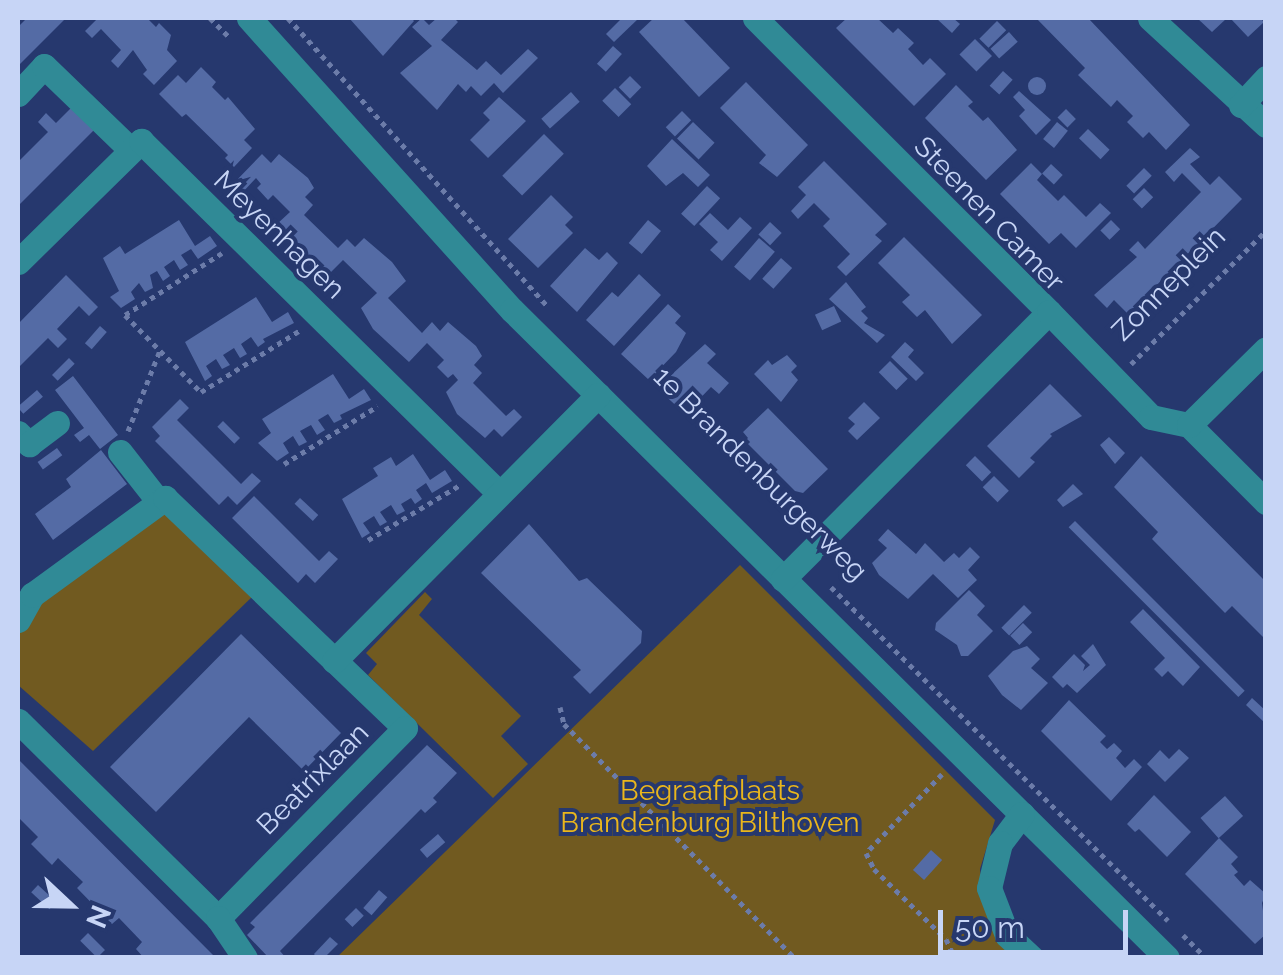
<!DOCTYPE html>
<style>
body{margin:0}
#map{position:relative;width:1283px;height:975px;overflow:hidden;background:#26386e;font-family:Raleway,sans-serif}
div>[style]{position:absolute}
.green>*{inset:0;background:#715a20}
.building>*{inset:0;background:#546ba5;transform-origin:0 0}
.round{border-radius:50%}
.path>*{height:5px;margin-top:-2.5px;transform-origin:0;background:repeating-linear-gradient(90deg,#6c7ca9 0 5px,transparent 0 10px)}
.minor>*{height:25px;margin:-12.5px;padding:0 12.5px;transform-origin:12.5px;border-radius:12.5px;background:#308a96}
span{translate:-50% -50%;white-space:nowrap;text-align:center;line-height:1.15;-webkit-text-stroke:8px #26386e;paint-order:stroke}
.street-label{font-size:28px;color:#c7d5f6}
.park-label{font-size:28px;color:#eab61c}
.frame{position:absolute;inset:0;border:20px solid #c7d5f6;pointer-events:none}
.north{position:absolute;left:20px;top:855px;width:100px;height:100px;-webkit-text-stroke:8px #26386e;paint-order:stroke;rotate:112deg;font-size:28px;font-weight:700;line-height:40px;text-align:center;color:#c7d5f6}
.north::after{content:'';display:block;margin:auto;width:35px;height:45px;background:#c7d5f6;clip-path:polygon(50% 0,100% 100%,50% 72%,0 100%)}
.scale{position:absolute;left:938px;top:910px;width:190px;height:45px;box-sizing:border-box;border:5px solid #c7d5f6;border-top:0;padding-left:12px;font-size:30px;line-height:35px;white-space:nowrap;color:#c7d5f6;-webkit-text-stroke:8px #26386e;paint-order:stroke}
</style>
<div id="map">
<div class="green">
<i style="clip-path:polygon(161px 505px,254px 595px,93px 751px,18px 685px,18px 634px,40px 594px)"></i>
<i style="clip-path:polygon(740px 565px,995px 820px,980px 869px,982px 893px,1015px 958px,336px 958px)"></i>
<i style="clip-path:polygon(425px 592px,432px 599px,419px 615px,521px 716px,501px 736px,528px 764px,493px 798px,368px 675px,377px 664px,366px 653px)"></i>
</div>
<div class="building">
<i style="clip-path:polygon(27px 18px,66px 18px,18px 66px,18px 27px)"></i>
<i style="clip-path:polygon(98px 18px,147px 18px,156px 27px,159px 23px,171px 35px,167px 50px,177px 61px,154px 85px,143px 74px,147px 70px,133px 50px,118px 68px,111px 61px,121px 50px,101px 29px,92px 38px,85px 31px)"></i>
<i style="clip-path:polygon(349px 18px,411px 18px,414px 21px,383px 56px)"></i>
<i style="clip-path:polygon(422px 18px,429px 25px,437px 18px,454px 18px,458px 22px,441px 40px,477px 70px,486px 61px,501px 75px,528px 49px,538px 58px,503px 93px,494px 83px,481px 96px,471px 86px,466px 92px,458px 84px,437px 110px,400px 73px,432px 46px,412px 27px)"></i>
<i style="clip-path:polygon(622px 18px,639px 18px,614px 42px,606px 34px)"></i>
<i style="clip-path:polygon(654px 18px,682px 18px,730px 68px,699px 97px,639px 32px)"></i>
<i style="clip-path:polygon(847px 18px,877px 18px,893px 33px,898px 28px,914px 43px,908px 49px,923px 65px,930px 58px,946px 74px,914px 106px,836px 28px)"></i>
<i style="clip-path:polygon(936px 18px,953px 18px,960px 24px,952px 33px)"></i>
<i style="clip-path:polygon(1036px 18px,1088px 18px,1190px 125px,1166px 150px,1149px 132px,1143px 138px,1127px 122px,1133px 116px,1117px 100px,1111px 107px,1078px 75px,1085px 68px)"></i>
<i style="clip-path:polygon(1197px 18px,1227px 18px,1212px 32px)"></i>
<i style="clip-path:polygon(1260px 18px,1264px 22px,1248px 37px,1231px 19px)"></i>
<i style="left:997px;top:21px;width:13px;height:25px;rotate:45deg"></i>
<i style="left:1009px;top:32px;width:13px;height:25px;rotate:48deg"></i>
<i style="left:975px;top:39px;width:24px;height:22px;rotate:45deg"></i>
<i style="left:613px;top:46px;width:12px;height:24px;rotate:42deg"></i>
<i style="clip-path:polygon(201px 67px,216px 82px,212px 87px,225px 100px,228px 97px,255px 129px,244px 140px,252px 148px,234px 167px,225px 158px,228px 155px,186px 114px,182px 117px,159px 94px,178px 75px,186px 83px)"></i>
<i style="left:1003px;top:71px;width:13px;height:20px;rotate:42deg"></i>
<i style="left:630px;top:76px;width:16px;height:16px;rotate:45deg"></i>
<i class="round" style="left:1028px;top:77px;width:18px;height:18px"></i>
<i style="clip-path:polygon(746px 82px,808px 145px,777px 177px,759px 163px,766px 155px,720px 108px)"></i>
<i style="clip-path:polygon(956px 85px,973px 102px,968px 106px,983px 121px,988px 117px,1017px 150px,986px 180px,925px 118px)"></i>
<i style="left:615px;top:88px;width:23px;height:18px;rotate:45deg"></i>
<i style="clip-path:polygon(1019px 91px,1051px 120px,1036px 135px,1019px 116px,1025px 110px,1013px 97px)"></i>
<i style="left:571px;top:92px;width:13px;height:40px;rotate:48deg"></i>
<i style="clip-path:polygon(499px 97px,526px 121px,488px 158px,470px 140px,490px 120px,483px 113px)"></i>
<i style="clip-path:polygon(72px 107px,94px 130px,18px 206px,18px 162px,48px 132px,38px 122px,46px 113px,56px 123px)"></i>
<i style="left:1066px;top:109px;width:14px;height:12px;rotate:45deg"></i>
<i style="left:682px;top:111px;width:13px;height:23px;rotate:45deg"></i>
<i style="left:693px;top:122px;width:30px;height:23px;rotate:44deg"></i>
<i style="left:1057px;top:122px;width:14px;height:22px;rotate:39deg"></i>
<i style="left:1088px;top:129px;width:30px;height:13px;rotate:44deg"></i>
<i style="left:544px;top:134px;width:28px;height:59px;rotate:45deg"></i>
<i style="clip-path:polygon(672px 139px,710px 175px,698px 187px,683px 173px,666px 186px,647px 166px)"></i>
<i style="clip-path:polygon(1190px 148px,1200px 157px,1190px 164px,1210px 185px,1219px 176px,1242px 199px,1128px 314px,1114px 300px,1107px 308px,1094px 295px,1137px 257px,1129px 250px,1138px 241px,1145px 249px,1201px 192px,1182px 173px,1174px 182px,1165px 172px)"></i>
<i style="clip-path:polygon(262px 154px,271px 163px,279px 154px,308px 178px,314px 188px,305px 197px,313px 205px,304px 215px,338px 248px,347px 239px,355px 247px,364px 238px,392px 262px,406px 281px,388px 298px,422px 333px,432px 322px,440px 331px,448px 322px,476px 346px,482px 356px,474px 365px,482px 373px,473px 383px,506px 416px,514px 409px,522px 417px,502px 437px,494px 429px,485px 438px,457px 414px,446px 392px,458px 380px,453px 374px,448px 378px,437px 367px,444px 360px,427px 343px,409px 362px,373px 329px,361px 308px,377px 293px,343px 260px,328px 275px,307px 263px,289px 245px,277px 224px,290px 212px,273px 195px,268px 200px,257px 188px,261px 184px,256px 178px,242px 193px,233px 184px)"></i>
<i style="clip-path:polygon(824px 161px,887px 224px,875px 235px,882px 241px,846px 276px,837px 267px,850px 254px,823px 226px,830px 219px,814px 203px,798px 219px,791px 211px,806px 195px,798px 187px)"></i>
<i style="clip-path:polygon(1031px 163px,1042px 174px,1037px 180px,1058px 201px,1064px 195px,1086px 217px,1100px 203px,1111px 213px,1076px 248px,1061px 233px,1049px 244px,1000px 194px)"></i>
<i style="left:1051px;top:164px;width:16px;height:13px;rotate:43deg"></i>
<i style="left:1144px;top:168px;width:11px;height:25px;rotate:45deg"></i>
<i style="left:707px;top:186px;width:18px;height:38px;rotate:43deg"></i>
<i style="left:1144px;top:188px;width:13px;height:16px;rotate:45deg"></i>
<i style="clip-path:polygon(551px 195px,573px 217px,565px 225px,573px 233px,538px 268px,508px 239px)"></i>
<i style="clip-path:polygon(710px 213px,728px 230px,740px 217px,752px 228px,722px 261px,710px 250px,718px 242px,699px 224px)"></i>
<i style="clip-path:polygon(179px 220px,195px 246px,210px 236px,217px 246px,198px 259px,191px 249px,181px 255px,188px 265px,180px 270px,174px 260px,164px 267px,170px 276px,163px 281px,157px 271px,150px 275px,153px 288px,145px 292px,139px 283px,131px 292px,135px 299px,121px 308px,110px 297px,119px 291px,103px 258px,120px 246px,125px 254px)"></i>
<i style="left:648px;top:220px;width:17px;height:30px;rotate:40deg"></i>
<i style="left:1111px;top:220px;width:13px;height:15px;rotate:45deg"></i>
<i style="left:770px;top:222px;width:16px;height:17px;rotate:43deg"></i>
<i style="clip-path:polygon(904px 237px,982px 315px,952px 344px,925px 310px,917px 317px,902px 302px,910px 295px,878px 263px)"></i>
<i style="left:759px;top:238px;width:21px;height:38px;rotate:41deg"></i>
<i style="clip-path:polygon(585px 248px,599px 260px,607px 252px,618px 263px,577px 312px,550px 286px)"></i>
<i style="left:781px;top:258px;width:15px;height:28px;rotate:42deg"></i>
<i style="clip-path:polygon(639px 274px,661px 295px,614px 346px,586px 320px,612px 292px,618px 297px)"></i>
<i style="clip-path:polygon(66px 275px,98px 307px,89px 316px,79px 306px,57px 329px,67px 339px,58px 348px,48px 338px,18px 368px,18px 324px)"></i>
<i style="clip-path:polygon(846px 282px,866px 307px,861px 311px,868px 318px,864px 323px,885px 335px,877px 343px,829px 299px)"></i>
<i style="clip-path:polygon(256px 297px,272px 322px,288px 312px,294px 323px,263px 339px,265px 342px,258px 347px,251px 337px,241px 344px,247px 354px,240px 358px,234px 348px,223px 355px,230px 365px,222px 369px,216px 359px,206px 366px,212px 376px,205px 381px,185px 342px)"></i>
<i style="clip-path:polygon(668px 304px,681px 316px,675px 323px,686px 333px,676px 352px,649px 380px,621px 354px)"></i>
<i style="left:834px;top:306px;width:17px;height:21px;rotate:65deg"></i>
<i style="left:100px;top:326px;width:9px;height:23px;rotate:41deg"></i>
<i style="clip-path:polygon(905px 342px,914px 350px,908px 357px,924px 373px,916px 381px,891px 357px)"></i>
<i style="clip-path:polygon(705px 344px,716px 354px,707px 363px,729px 383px,719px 394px,711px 387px,685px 414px,657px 388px)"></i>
<i style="clip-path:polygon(787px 355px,797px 366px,791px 372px,798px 380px,781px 402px,754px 374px,768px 360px,772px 365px)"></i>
<i style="left:69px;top:358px;width:8px;height:24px;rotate:45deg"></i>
<i style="left:890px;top:361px;width:25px;height:16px;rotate:45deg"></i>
<i style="clip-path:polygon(333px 374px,349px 399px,364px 389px,371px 400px,340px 415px,342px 419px,334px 423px,328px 414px,318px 420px,325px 430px,317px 435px,311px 425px,300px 431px,307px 442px,299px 446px,293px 436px,283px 443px,289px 453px,277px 461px,258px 443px,271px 433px,262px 419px)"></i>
<i style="clip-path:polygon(73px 376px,118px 435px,100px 449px,89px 435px,80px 442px,74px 435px,84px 428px,55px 390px)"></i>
<i style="clip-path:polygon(1050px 384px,1082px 416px,1050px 434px,1052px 436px,1030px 458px,1035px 462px,1019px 478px,987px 446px)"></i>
<i style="left:37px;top:390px;width:9px;height:26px;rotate:49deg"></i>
<i style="clip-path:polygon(180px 399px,189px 408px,177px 420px,241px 484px,252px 473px,261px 481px,237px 505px,228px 496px,219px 505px,155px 441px,160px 436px,152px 427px)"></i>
<i style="clip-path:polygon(864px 402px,880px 418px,857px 440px,848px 431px,855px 424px,848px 418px)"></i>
<i style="clip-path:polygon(768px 408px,828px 469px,803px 493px,795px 491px,745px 441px,748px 438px,743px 432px)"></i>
<i style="left:223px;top:421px;width:24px;height:8px;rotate:45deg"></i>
<i style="clip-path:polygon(1109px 437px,1125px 453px,1115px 464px,1100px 445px)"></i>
<i style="left:57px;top:448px;width:9px;height:24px;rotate:54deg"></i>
<i style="clip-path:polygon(101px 450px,127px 484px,53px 540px,35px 514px,71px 487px,66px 479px)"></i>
<i style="clip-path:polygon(413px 454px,430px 480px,445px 470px,452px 481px,432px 493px,426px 483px,416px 490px,422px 499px,415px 504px,411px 498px,401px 504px,405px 511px,397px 515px,391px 505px,380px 512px,387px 522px,380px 526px,374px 516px,363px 523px,370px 533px,362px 538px,342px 499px,378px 476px,373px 468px,391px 457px,396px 466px)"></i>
<i style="left:975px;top:456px;width:23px;height:13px;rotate:45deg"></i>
<i style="clip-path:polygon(1141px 456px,1266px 582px,1266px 640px,1232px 606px,1225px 613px,1152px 539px,1158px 532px,1114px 487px)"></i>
<i style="left:994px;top:476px;width:21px;height:16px;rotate:45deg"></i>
<i style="clip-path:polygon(1073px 484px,1083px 494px,1063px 507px,1057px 500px)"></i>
<i style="clip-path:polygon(254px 496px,319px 561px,329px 551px,338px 559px,315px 583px,306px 574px,298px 583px,232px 518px)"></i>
<i style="left:300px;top:498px;width:25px;height:8px;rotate:43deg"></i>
<i style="left:1075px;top:521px;width:240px;height:9px;rotate:45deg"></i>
<i style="clip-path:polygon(529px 524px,579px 581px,587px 578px,642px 631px,641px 643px,590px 694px,573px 677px,581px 670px,481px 573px)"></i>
<i style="clip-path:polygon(888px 529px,916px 554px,925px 543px,944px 562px,954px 553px,959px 558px,970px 547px,980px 557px,968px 570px,977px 580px,958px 598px,933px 574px,908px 599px,879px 575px,872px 563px,887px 548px,878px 540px)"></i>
<i style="clip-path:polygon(969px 590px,985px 606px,977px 615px,993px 631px,968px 656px,961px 656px,957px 645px,935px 630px,936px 623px)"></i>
<i style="left:1024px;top:605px;width:11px;height:32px;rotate:45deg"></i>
<i style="clip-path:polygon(1143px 609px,1200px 667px,1183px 686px,1168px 671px,1162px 677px,1154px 669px,1165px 658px,1130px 622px)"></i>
<i style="left:1023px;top:623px;width:13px;height:18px;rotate:45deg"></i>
<i style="clip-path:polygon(241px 634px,341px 733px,304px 771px,249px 717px,156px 812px,110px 767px)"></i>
<i style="clip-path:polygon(1093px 644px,1106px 665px,1077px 693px,1067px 684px,1063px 688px,1052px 677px,1074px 654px,1085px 665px,1083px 671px,1090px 665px,1081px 656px)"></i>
<i style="clip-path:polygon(1027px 646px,1040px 659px,1031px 668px,1048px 683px,1021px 710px,1002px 695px,988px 676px,1013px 651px)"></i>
<i style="clip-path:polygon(1252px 698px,1266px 711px,1266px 724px,1246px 705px)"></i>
<i style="clip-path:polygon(1069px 700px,1106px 736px,1100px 742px,1107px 749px,1114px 743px,1122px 751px,1116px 758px,1125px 768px,1134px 759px,1142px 767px,1111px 801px,1041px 731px)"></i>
<i style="clip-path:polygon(427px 745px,457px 773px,433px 798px,437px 802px,425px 813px,421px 809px,280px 951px,286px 958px,269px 958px,247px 935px,255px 927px,250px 923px)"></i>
<i style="clip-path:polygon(1179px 749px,1189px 758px,1165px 782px,1147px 764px,1160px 750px,1169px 759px)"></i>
<i style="clip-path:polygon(18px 759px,216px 958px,144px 958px,136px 949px,142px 942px,119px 918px,112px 924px,77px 888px,83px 882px,58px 858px,52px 865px,31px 844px,38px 837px,18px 817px)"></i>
<i style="clip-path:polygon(1154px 795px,1191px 832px,1167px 857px,1139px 829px,1135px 832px,1127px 824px)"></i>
<i style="left:1225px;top:796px;width:27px;height:33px;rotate:48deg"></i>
<i style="left:438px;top:834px;width:11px;height:24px;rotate:49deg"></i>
<i style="clip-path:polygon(1219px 838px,1238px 857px,1231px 864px,1238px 872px,1234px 875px,1244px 886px,1250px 880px,1266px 894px,1262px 903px,1266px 934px,1255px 944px,1185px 874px)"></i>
<i style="left:931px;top:850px;width:15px;height:27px;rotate:42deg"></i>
<i style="left:38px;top:885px;width:25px;height:10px;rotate:43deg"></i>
<i style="left:379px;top:890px;width:11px;height:24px;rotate:41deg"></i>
<i style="left:356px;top:908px;width:11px;height:16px;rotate:45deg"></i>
<i style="left:88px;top:933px;width:24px;height:11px;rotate:45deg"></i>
<i style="clip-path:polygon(330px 937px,338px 944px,324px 958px,317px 958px,314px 954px)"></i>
</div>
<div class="path">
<i style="left:210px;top:18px;width:27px;rotate:45deg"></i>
<i style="left:288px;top:18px;width:386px;rotate:48deg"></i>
<i style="left:222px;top:253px;width:115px;rotate:147.4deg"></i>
<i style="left:125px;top:315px;width:108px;rotate:45.4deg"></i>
<i style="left:201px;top:392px;width:115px;rotate:-31.9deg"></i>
<i style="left:1131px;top:364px;width:190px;rotate:-44.6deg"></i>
<i style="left:128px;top:431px;width:87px;rotate:-68.4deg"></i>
<i style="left:284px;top:464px;width:110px;rotate:-31.7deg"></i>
<i style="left:368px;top:540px;width:107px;rotate:-30.9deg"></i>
<i style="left:831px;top:587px;width:474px;rotate:44.7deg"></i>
<i style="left:560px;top:707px;width:17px;rotate:77deg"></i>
<i style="left:564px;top:724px;width:329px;rotate:45.4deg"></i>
<i style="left:942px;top:774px;width:110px;rotate:133.9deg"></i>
<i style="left:866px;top:853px;width:18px;rotate:63deg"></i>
<i style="left:874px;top:869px;width:100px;rotate:44.2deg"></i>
<i style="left:946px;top:939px;width:21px;rotate:65deg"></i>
<i style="left:1183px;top:935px;width:33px;rotate:45deg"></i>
</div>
<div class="minor">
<i style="left:249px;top:18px;width:393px;rotate:48deg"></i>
<i style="left:512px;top:310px;width:921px;rotate:44.69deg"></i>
<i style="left:755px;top:18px;width:416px;rotate:45deg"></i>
<i style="left:1049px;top:312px;width:377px;rotate:134.9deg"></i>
<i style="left:1150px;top:18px;width:158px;rotate:42.7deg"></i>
<i style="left:18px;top:94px;width:38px;rotate:-47deg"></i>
<i style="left:44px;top:66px;width:121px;rotate:44deg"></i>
<i style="left:1241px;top:105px;width:37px;rotate:-47deg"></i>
<i style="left:18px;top:262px;width:173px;rotate:-44.5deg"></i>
<i style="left:141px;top:141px;width:502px;rotate:44.52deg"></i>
<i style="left:1049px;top:312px;width:146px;rotate:45.8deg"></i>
<i style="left:1151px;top:417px;width:39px;rotate:12deg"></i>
<i style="left:1189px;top:425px;width:109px;rotate:45deg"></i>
<i style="left:1189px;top:425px;width:108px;rotate:-44.6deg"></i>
<i style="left:18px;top:433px;width:16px;rotate:45deg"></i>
<i style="left:29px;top:444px;width:35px;rotate:-37deg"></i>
<i style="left:120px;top:452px;width:63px;rotate:52deg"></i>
<i style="left:18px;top:620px;width:29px;rotate:-61deg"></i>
<i style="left:32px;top:595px;width:165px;rotate:-36.1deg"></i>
<i style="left:165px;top:498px;width:332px;rotate:43.8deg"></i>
<i style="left:405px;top:728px;width:267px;rotate:134.5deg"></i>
<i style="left:218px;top:918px;width:281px;rotate:-135.4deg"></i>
<i style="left:334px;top:661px;width:375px;rotate:-45.2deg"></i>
<i style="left:1022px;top:814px;width:36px;rotate:127deg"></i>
<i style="left:1000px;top:843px;width:46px;rotate:103.7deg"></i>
<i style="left:989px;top:888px;width:50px;rotate:69deg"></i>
<i style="left:1007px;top:935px;width:34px;rotate:43deg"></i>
<i style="left:218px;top:918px;width:48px;rotate:56deg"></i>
</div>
<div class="street-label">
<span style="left:989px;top:214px;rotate:46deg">Steenen Camer</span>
<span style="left:279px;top:235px;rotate:44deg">Meyenhagen</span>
<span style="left:1169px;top:284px;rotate:-45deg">Zonneplein</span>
<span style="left:760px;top:474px;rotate:45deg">1e Brandenburgerweg</span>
<span style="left:313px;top:779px;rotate:-45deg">Beatrixlaan</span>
</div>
<div class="park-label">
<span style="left:710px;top:807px">Begraafplaats<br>Brandenburg Bilthoven</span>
</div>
<div class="frame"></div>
<div class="north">N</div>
<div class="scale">50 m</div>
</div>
